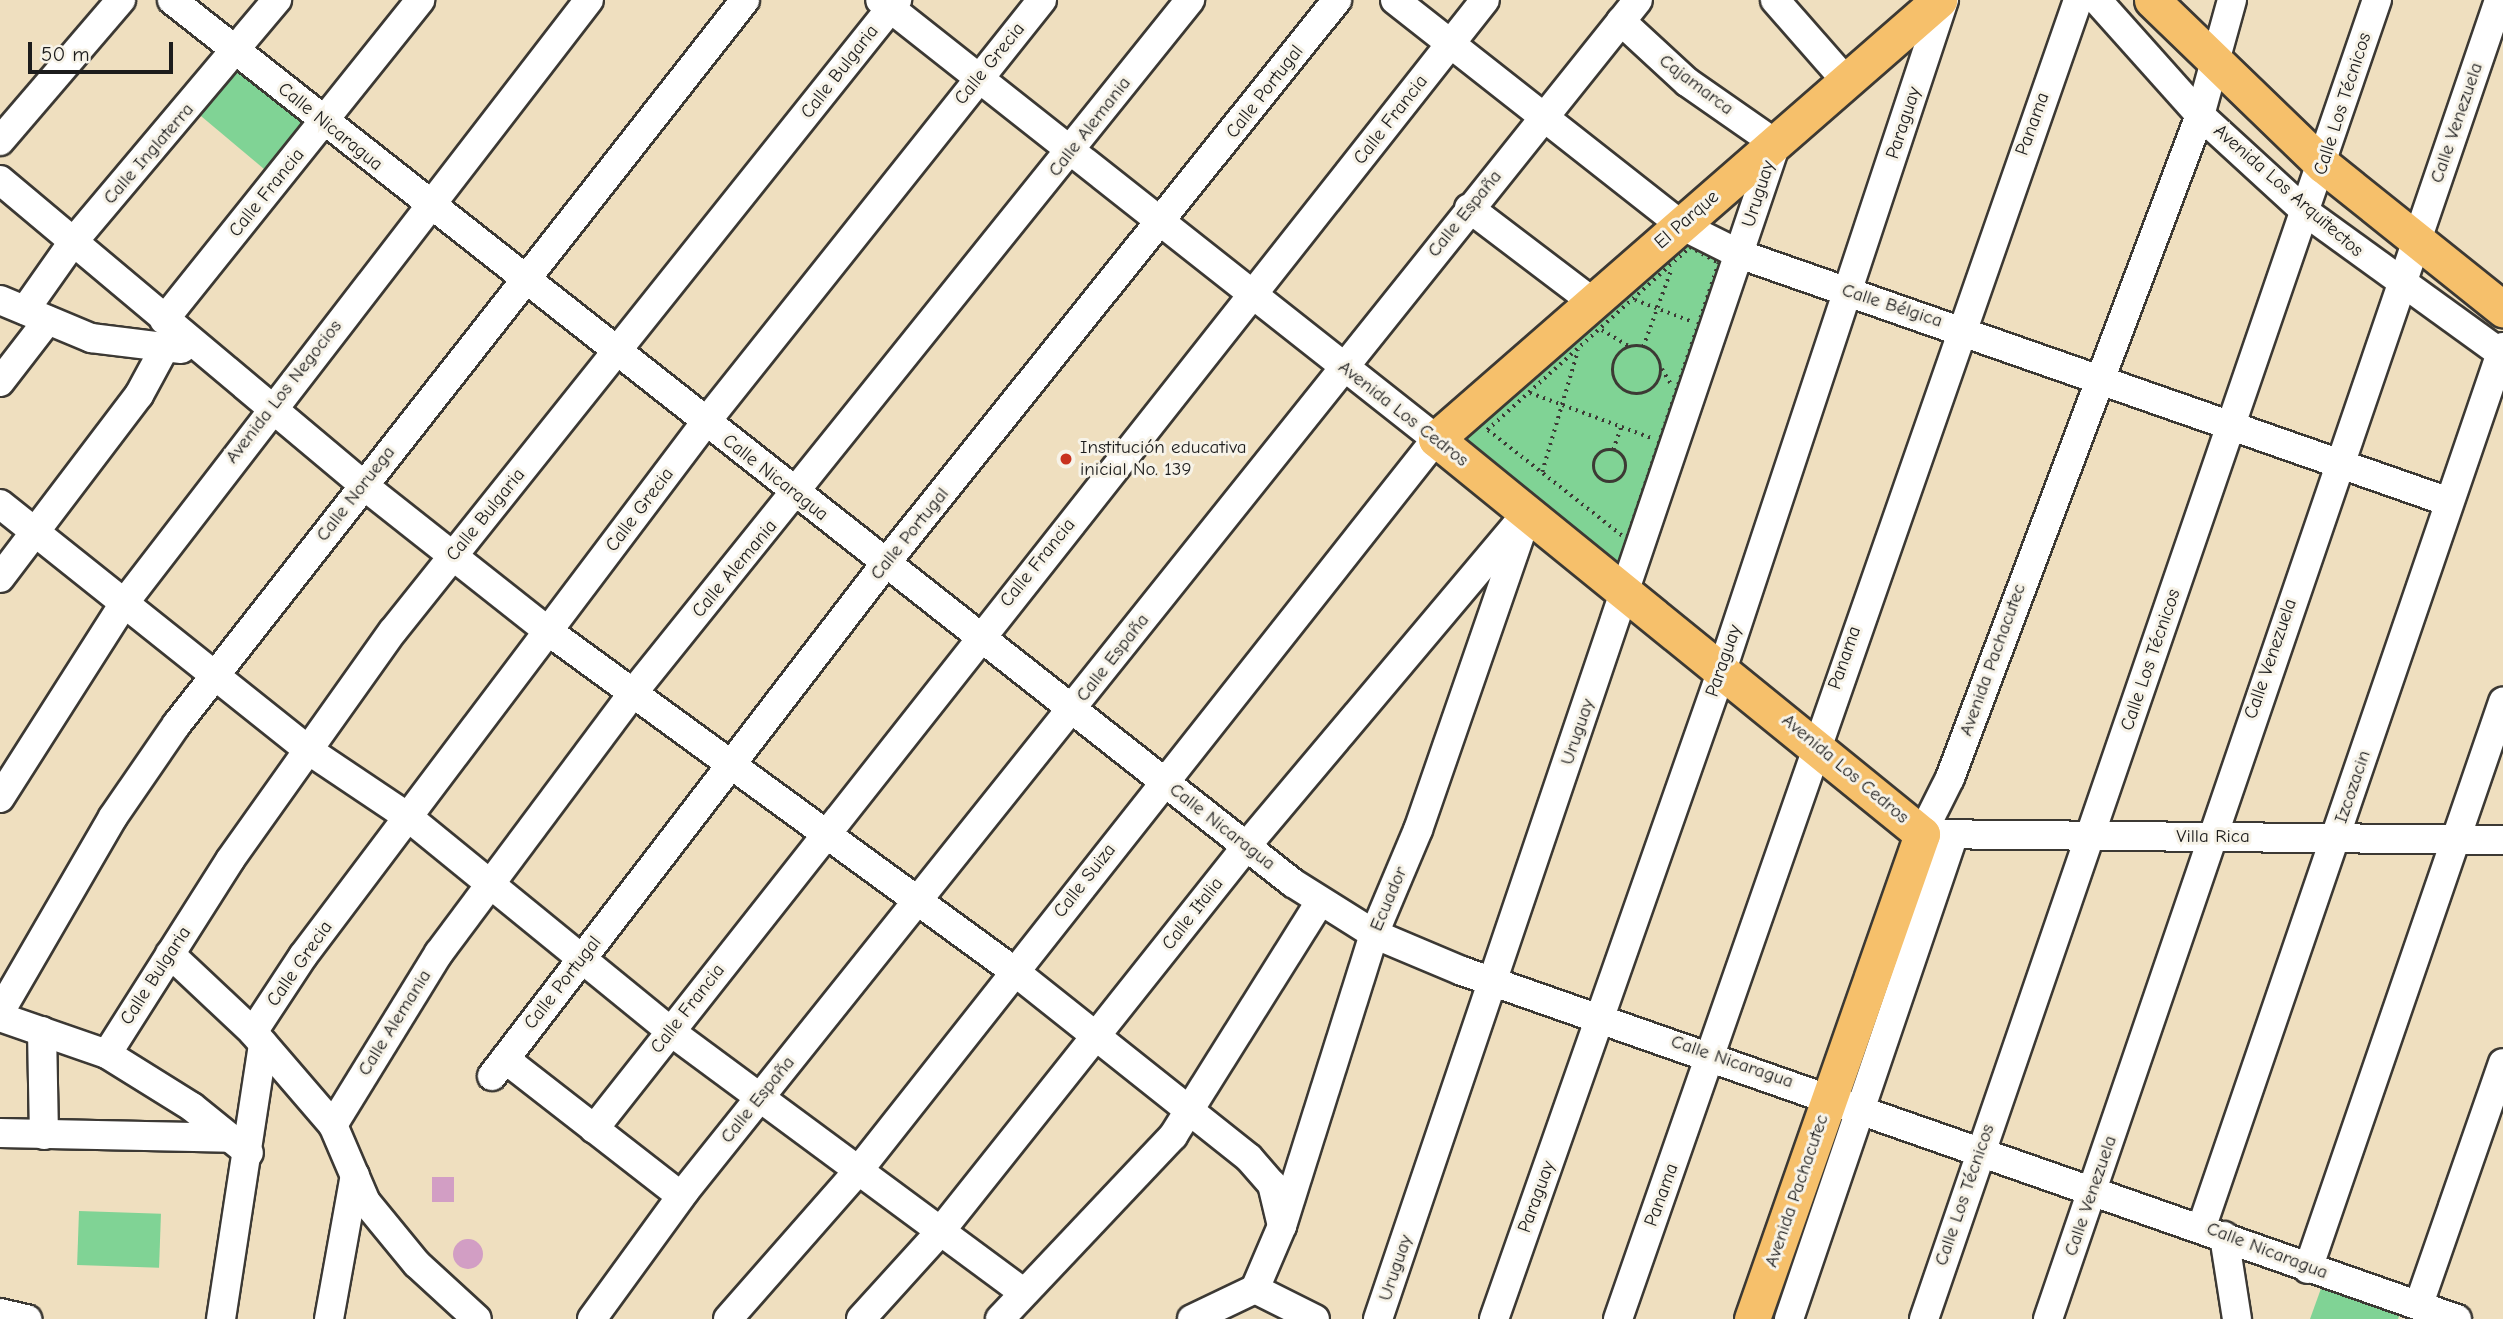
<!DOCTYPE html>
<meta charset="utf-8">
<style>
body{margin:0}
#map{position:relative;width:2503px;height:1319px;overflow:hidden;background:#efdfbf;font-family:"Comic Neue",sans-serif}
div>[style]{position:absolute}
.green>*{inset:0;background:#80d395;transform-origin:0 0}
.building>*{inset:0;background:#d29ec4;transform-origin:0 0}
.round{border-radius:50%}
.path>*{height:3.5px;margin-top:-1.75px;transform-origin:0;background:repeating-linear-gradient(90deg,#3c3934 0 2px,transparent 0 7px)}
.path>.ring{margin:-1.75px;padding:0;box-sizing:content-box;background:none;border:3.5px solid #3c3934;border-radius:50%}
.roads{filter:drop-shadow(2px 0 #3c3934) drop-shadow(-2px 0 #3c3934) drop-shadow(0 2px #3c3934) drop-shadow(0 -2px #3c3934)}
.minor>*{height:28px;margin:-14px;padding:0 14px;transform-origin:14px;border-radius:14px;background:#fff}
.major>*{height:35px;margin:-17.5px;padding:0 17.5px;transform-origin:17.5px;border-radius:17.5px;background:#f6c06b}
.dots>*{width:19px;height:19px;translate:-50% -50%;box-sizing:border-box;border:4px solid #f7f3e8;border-radius:50%}
span{translate:-50% -50%;white-space:nowrap;text-align:center;line-height:1.15;-webkit-text-stroke:6px #f7f3e8;paint-order:stroke}
.street-label{font-size:19px;color:#1c1c1c}
.poi-label{font-size:19px;color:#1c1c1c}
.left{translate:0 -50%;text-align:left}
.scale{position:absolute;left:28px;top:42px;width:145px;height:32px;box-sizing:border-box;border:4px solid #1c1c1c;border-top:0;padding-left:9px;font-size:21px;line-height:24px;white-space:nowrap;color:#1c1c1c;-webkit-text-stroke:5px #f7f3e8;paint-order:stroke}
</style>
<div id="map">
<div class="green">
<i style="left:239px;top:67px;width:87px;height:62px;rotate:40deg"></i>
<i style="clip-path:polygon(1691px 242px,1731px 262px,1623px 576px,1456px 440px)"></i>
<i style="left:79px;top:1211px;width:82px;height:54px;rotate:2deg"></i>
<i style="clip-path:polygon(2323px 1283px,2401px 1311px,2398px 1319px,2310px 1319px)"></i>
</div>
<div class="building">
<i style="left:432px;top:1177px;width:22px;height:25px"></i>
<i class="round" style="left:453px;top:1239px;width:30px;height:30px"></i>
</div>
<div class="path">
<i style="left:1690px;top:247px;width:33px;rotate:29deg"></i>
<i style="left:1719px;top:263px;width:292px;rotate:108.4deg"></i>
<i style="left:1627px;top:540px;width:178px;rotate:-141.8deg"></i>
<i style="left:1487px;top:430px;width:273px;rotate:-42deg"></i>
<i style="left:1635px;top:300px;width:62px;rotate:20.8deg"></i>
<i style="left:1602px;top:330px;width:33px;rotate:31deg"></i>
<i class="ring" style="left:1613px;top:346px;width:44.5px;height:44.5px"></i>
<i style="left:1643px;top:347px;width:82px;rotate:-70deg"></i>
<i style="left:1662px;top:369px;width:17px;rotate:59deg"></i>
<i style="left:1530px;top:393px;width:132px;rotate:20.4deg"></i>
<i style="left:1613px;top:450px;width:24px;rotate:-71deg"></i>
<i class="ring" style="left:1594px;top:450px;width:28.5px;height:28.5px"></i>
<i style="left:1542px;top:472px;width:127px;rotate:-73.6deg"></i>
</div>
<div class="roads">
<div class="minor">
<i style="left:172px;top:0;width:1427px;rotate:38.23deg"></i>
<i style="left:1293px;top:883px;width:96px;rotate:32.2deg"></i>
<i style="left:1374px;top:934px;width:95px;rotate:22.8deg"></i>
<i style="left:1462px;top:971px;width:1054px;rotate:19.28deg"></i>
<i style="left:1395px;top:0;width:364px;rotate:38.2deg"></i>
<i style="left:1681px;top:225px;width:65px;rotate:26.6deg"></i>
<i style="left:1739px;top:254px;width:752px;rotate:19.25deg"></i>
<i style="left:1775px;top:0;width:109px;rotate:48.7deg"></i>
<i style="left:2097px;top:0;width:154px;rotate:48.2deg"></i>
<i style="left:2200px;top:115px;width:145px;rotate:42.5deg"></i>
<i style="left:2307px;top:213px;width:242px;rotate:35.9deg"></i>
<i style="left:2232px;top:0;width:119px;rotate:105.5deg"></i>
<i style="left:2200px;top:115px;width:709px;rotate:110.66deg"></i>
<i style="left:1950px;top:778px;width:63px;rotate:116.6deg"></i>
<i style="left:1922px;top:834px;width:581px;rotate:0.59deg"></i>
<i style="left:0;top:141px;width:186px;rotate:-49.4deg"></i>
<i style="left:0;top:180px;width:474px;rotate:40deg"></i>
<i style="left:363px;top:485px;width:236px;rotate:38.3deg"></i>
<i style="left:548px;top:631px;width:577px;rotate:36.12deg"></i>
<i style="left:1014px;top:971px;width:300px;rotate:38.5deg"></i>
<i style="left:1249px;top:1158px;width:35px;rotate:49deg"></i>
<i style="left:1272px;top:1184px;width:43px;rotate:76.6deg"></i>
<i style="left:1469px;top:208px;width:156px;rotate:37.2deg"></i>
<i style="left:0;top:300px;width:99px;rotate:22.7deg"></i>
<i style="left:91px;top:338px;width:91px;rotate:7deg"></i>
<i style="left:25px;top:310px;width:83px;rotate:-54.8deg"></i>
<i style="left:73px;top:242px;width:317px;rotate:-49.9deg"></i>
<i style="left:164px;top:320px;width:410px;rotate:-51.3deg"></i>
<i style="left:0;top:382px;width:78px;rotate:-52.3deg"></i>
<i style="left:0;top:504px;width:394px;rotate:38.6deg"></i>
<i style="left:308px;top:750px;width:120px;rotate:33.8deg"></i>
<i style="left:408px;top:817px;width:338px;rotate:39.2deg"></i>
<i style="left:670px;top:1031px;width:438px;rotate:36.5deg"></i>
<i style="left:0;top:578px;width:230px;rotate:-52.8deg"></i>
<i style="left:139px;top:395px;width:52px;rotate:-61.5deg"></i>
<i style="left:0;top:798px;width:232px;rotate:-57.5deg"></i>
<i style="left:125px;top:602px;width:760px;rotate:-52.38deg"></i>
<i style="left:170px;top:954px;width:114px;rotate:43.2deg"></i>
<i style="left:253px;top:1032px;width:123px;rotate:49.3deg"></i>
<i style="left:333px;top:1125px;width:84px;rotate:66.8deg"></i>
<i style="left:366px;top:1202px;width:80px;rotate:50.6deg"></i>
<i style="left:417px;top:1264px;width:81px;rotate:42.5deg"></i>
<i style="left:0;top:1012px;width:225px;rotate:-59.9deg"></i>
<i style="left:113px;top:817px;width:113px;rotate:-55.5deg"></i>
<i style="left:177px;top:724px;width:920px;rotate:-51.88deg"></i>
<i style="left:0;top:1017px;width:113px;rotate:19.1deg"></i>
<i style="left:107px;top:1054px;width:100px;rotate:31.9deg"></i>
<i style="left:192px;top:1107px;width:73px;rotate:38.9deg"></i>
<i style="left:42px;top:1031px;width:104px;rotate:88.9deg"></i>
<i style="left:253px;top:1032px;width:91px;rotate:-56.7deg"></i>
<i style="left:303px;top:956px;width:668px;rotate:-52.98deg"></i>
<i style="left:705px;top:423px;width:541px;rotate:-51.46deg"></i>
<i style="left:107px;top:1054px;width:230px;rotate:-57.6deg"></i>
<i style="left:230px;top:860px;width:281px;rotate:-54.6deg"></i>
<i style="left:393px;top:631px;width:808px;rotate:-51.38deg"></i>
<i style="left:505px;top:1059px;width:223px;rotate:37.9deg"></i>
<i style="left:492px;top:1076px;width:645px;rotate:-52.49deg"></i>
<i style="left:885px;top:564px;width:723px;rotate:-51.29deg"></i>
<i style="left:333px;top:1125px;width:202px;rotate:-58.4deg"></i>
<i style="left:439px;top:953px;width:323px;rotate:-53.3deg"></i>
<i style="left:632px;top:694px;width:891px;rotate:-51.2deg"></i>
<i style="left:594px;top:1129px;width:1438px;rotate:-51.72deg"></i>
<i style="left:0;top:1133px;width:230px;rotate:1.2deg"></i>
<i style="left:2202px;top:1226px;width:929px;rotate:-71.1deg"></i>
<i style="left:2224px;top:1236px;width:84px;rotate:81.1deg"></i>
<i style="left:2308px;top:1269px;width:600px;rotate:-71.02deg"></i>
<i style="left:1255px;top:1289px;width:69px;rotate:-66.8deg"></i>
<i style="left:1282px;top:1226px;width:306px;rotate:-72.5deg"></i>
<i style="left:1374px;top:934px;width:113px;rotate:-67.1deg"></i>
<i style="left:1418px;top:830px;width:330px;rotate:-70.9deg"></i>
<i style="left:1255px;top:1289px;width:67px;rotate:26.6deg"></i>
<i style="left:2419px;top:1304px;width:255px;rotate:-70.8deg"></i>
<i style="left:0;top:1313px;width:28px;rotate:13deg"></i>
<i style="left:221px;top:1319px;width:278px;rotate:-81.3deg"></i>
<i style="left:329px;top:1319px;width:146px;rotate:-79.8deg"></i>
<i style="left:592px;top:1319px;width:158px;rotate:-54deg"></i>
<i style="left:685px;top:1191px;width:1525px;rotate:-51.33deg"></i>
<i style="left:728px;top:1319px;width:197px;rotate:-48.7deg"></i>
<i style="left:858px;top:1171px;width:933px;rotate:-51.7deg"></i>
<i style="left:1436px;top:439px;width:708px;rotate:-141.71deg"></i>
<i style="left:861px;top:1319px;width:116px;rotate:-47.8deg"></i>
<i style="left:939px;top:1233px;width:497px;rotate:-51.5deg"></i>
<i style="left:1248px;top:844px;width:434px;rotate:-49.9deg"></i>
<i style="left:1000px;top:1319px;width:252px;rotate:-46.6deg"></i>
<i style="left:1173px;top:1136px;width:276px;rotate:-57.9deg"></i>
<i style="left:1192px;top:1319px;width:70px;rotate:-25.5deg"></i>
<i style="left:1378px;top:1319px;width:1241px;rotate:-71.29deg"></i>
<i style="left:1776px;top:144px;width:108px;rotate:-145.1deg"></i>
<i style="left:1687px;top:82px;width:90px;rotate:-137.3deg"></i>
<i style="left:1494px;top:1319px;width:691px;rotate:-70.65deg"></i>
<i style="left:1723px;top:667px;width:703px;rotate:-71.67deg"></i>
<i style="left:1618px;top:1319px;width:1397px;rotate:-70.77deg"></i>
<i style="left:1789px;top:1319px;width:512px;rotate:-71.21deg"></i>
<i style="left:1924px;top:1319px;width:1395px;rotate:-71.05deg"></i>
<i style="left:2048px;top:1319px;width:1394px;rotate:-71.12deg"></i>
</div>
<div class="major">
<i style="left:2152px;top:0;width:238px;rotate:44deg"></i>
<i style="left:2323px;top:165px;width:231px;rotate:38.7deg"></i>
<i style="left:1752px;top:1319px;width:514px;rotate:-70.68deg"></i>
<i style="left:1922px;top:834px;width:626px;rotate:-140.9deg"></i>
<i style="left:1436px;top:439px;width:668px;rotate:-41.11deg"></i>
</div>
</div>
<div class="dots">
<i style="left:1066px;top:459px;background:#c8321e"></i>
</div>
<div class="street-label">
<span style="left:990px;top:64px;rotate:-51deg">Calle Grecia</span>
<span style="left:840px;top:72px;rotate:-52deg">Calle Bulgaria</span>
<span style="left:1696px;top:85px;rotate:37deg">Cajamarca</span>
<span style="left:1265px;top:92px;rotate:-52deg">Calle Portugal</span>
<span style="left:2343px;top:104px;rotate:-72deg">Calle Los Técnicos</span>
<span style="left:1391px;top:120px;rotate:-52deg">Calle Francia</span>
<span style="left:1904px;top:123px;rotate:-72deg">Paraguay</span>
<span style="left:2457px;top:123px;rotate:-71deg">Calle Venezuela</span>
<span style="left:2033px;top:124px;rotate:-70deg">Panama</span>
<span style="left:330px;top:127px;rotate:39deg">Calle Nicaragua</span>
<span style="left:1090px;top:127px;rotate:-52deg">Calle Alemania</span>
<span style="left:149px;top:154px;rotate:-49deg">Calle Inglaterra</span>
<span style="left:2288px;top:191px;rotate:41deg">Avenida Los Arquitectos</span>
<span style="left:267px;top:193px;rotate:-51deg">Calle Francia</span>
<span style="left:1759px;top:194px;rotate:-72deg">Uruguay</span>
<span style="left:1465px;top:214px;rotate:-51deg">Calle España</span>
<span style="left:1687px;top:220px;rotate:-41deg">El Parque</span>
<span style="left:1892px;top:306px;rotate:18deg">Calle Bélgica</span>
<span style="left:284px;top:392px;rotate:-52deg">Avenida Los Negocios</span>
<span style="left:1403px;top:414px;rotate:38deg">Avenida Los Cedros</span>
<span style="left:775px;top:478px;rotate:38deg">Calle Nicaragua</span>
<span style="left:356px;top:494px;rotate:-52deg">Calle Noruega</span>
<span style="left:640px;top:510px;rotate:-53deg">Calle Grecia</span>
<span style="left:486px;top:515px;rotate:-51deg">Calle Bulgaria</span>
<span style="left:910px;top:534px;rotate:-51deg">Calle Portugal</span>
<span style="left:1038px;top:563px;rotate:-51deg">Calle Francia</span>
<span style="left:735px;top:569px;rotate:-50deg">Calle Alemania</span>
<span style="left:1113px;top:658px;rotate:-52deg">Calle España</span>
<span style="left:1845px;top:658px;rotate:-71deg">Panama</span>
<span style="left:2271px;top:659px;rotate:-71deg">Calle Venezuela</span>
<span style="left:1993px;top:660px;rotate:-70deg">Avenida Pachacutec</span>
<span style="left:2151px;top:660px;rotate:-71deg">Calle Los Técnicos</span>
<span style="left:1724px;top:661px;rotate:-71deg">Paraguay</span>
<span style="left:1578px;top:732px;rotate:-71deg">Uruguay</span>
<span style="left:1845px;top:769px;rotate:40deg">Avenida Los Cedros</span>
<span style="left:2353px;top:787px;rotate:-71deg">Izcozacin</span>
<span style="left:1222px;top:827px;rotate:38deg">Calle Nicaragua</span>
<span style="left:2213px;top:837px">Villa Rica</span>
<span style="left:1085px;top:881px;rotate:-52deg">Calle Suiza</span>
<span style="left:1389px;top:899px;rotate:-67deg">Ecuador</span>
<span style="left:1193px;top:914px;rotate:-52deg">Calle Italia</span>
<span style="left:300px;top:964px;rotate:-55deg">Calle Grecia</span>
<span style="left:156px;top:976px;rotate:-57deg">Calle Bulgaria</span>
<span style="left:563px;top:983px;rotate:-52deg">Calle Portugal</span>
<span style="left:688px;top:1009px;rotate:-52deg">Calle Francia</span>
<span style="left:395px;top:1023px;rotate:-58deg">Calle Alemania</span>
<span style="left:1732px;top:1062px;rotate:19deg">Calle Nicaragua</span>
<span style="left:758px;top:1100px;rotate:-51deg">Calle España</span>
<span style="left:1797px;top:1191px;rotate:-71deg">Avenida Pachacutec</span>
<span style="left:1662px;top:1195px;rotate:-70deg">Panama</span>
<span style="left:1965px;top:1195px;rotate:-71deg">Calle Los Técnicos</span>
<span style="left:2091px;top:1196px;rotate:-71deg">Calle Venezuela</span>
<span style="left:1537px;top:1197px;rotate:-70deg">Paraguay</span>
<span style="left:2267px;top:1251px;rotate:21deg">Calle Nicaragua</span>
<span style="left:1396px;top:1268px;rotate:-71deg">Uruguay</span>
</div>
<div class="poi-label">
<span class="left" style="left:1080px;top:459px">Institución educativa<br>inicial No. 139</span>
</div>
<div class="scale">50 m</div>
</div>
